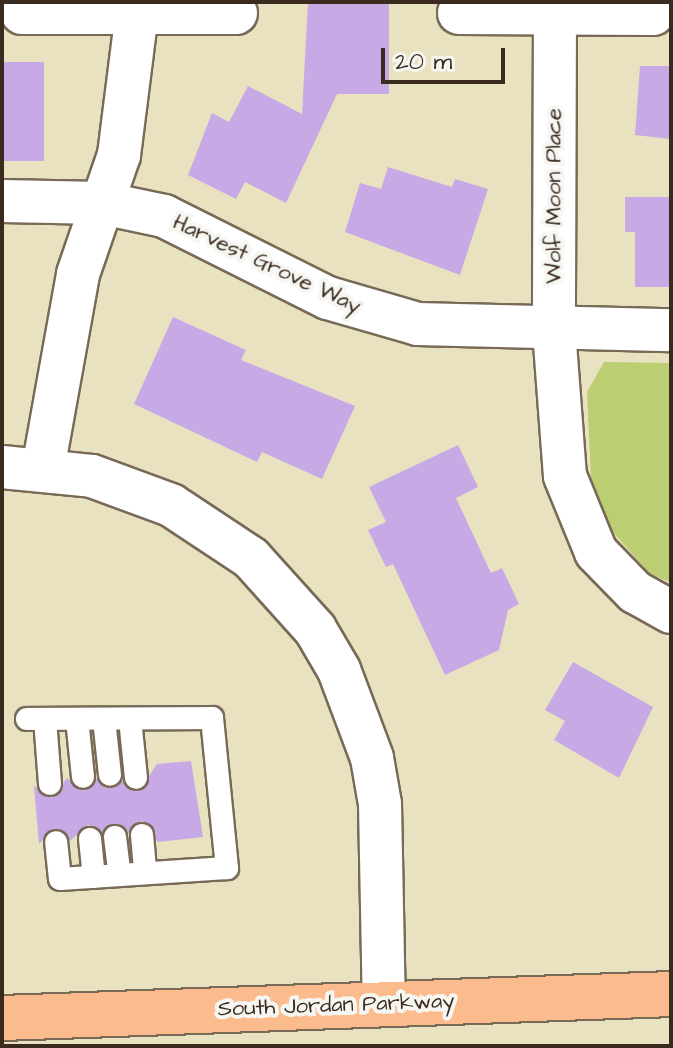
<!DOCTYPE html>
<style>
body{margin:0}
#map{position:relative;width:673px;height:1048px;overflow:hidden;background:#e9e2c0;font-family:"Architects Daughter",sans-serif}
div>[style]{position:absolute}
.green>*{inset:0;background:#bbce72}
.building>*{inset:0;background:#c7aae5;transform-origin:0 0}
.roads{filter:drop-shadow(2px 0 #786a57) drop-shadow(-2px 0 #786a57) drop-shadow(0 2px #786a57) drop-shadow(0 -2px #786a57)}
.lane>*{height:22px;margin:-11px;padding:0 11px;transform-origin:11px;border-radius:11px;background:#fff}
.street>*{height:42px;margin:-21px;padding:0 21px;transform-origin:21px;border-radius:21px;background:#fff}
.primary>*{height:44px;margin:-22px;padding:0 22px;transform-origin:22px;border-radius:22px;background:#fbbb8c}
span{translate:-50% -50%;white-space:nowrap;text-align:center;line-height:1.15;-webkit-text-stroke:8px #f6f6f2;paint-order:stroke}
.street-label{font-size:22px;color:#3b2a1e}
.frame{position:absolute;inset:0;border:4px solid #3b2a1e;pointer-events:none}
.scale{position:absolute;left:381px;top:48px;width:124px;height:36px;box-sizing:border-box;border:4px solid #3b2a1e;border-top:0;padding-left:10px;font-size:24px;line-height:28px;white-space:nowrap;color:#3b2a1e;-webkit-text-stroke:6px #f6f6f2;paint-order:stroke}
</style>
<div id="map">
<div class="green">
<i style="clip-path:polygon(604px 362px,671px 363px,671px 582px,651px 575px,612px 531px,591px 478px,587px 392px)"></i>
</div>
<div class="building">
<i style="clip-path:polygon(308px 2px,389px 2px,389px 94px,337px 94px,286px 203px,245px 182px,236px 199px,188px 175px,212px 113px,229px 122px,248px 86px,302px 114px)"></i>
<i style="left:2px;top:62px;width:42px;height:99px"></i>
<i style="clip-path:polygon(640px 66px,671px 66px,671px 139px,635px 135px)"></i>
<i style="clip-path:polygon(388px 167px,452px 187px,455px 179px,488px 189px,460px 275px,345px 232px,360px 183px,381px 189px)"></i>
<i style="clip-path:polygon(625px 197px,671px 197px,671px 287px,635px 287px,635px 232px,625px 232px)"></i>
<i style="clip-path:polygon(173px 317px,246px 350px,241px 360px,355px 406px,322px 479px,262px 452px,257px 462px,134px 404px)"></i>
<i style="clip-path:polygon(458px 445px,478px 487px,456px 498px,491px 573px,502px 568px,519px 604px,508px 610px,499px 650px,445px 675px,393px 564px,386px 567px,368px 530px,386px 522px,369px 487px)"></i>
<i style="clip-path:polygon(573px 662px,653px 707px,619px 778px,554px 740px,565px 721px,545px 710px)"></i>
<i style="clip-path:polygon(191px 761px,203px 837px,158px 842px,142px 821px,128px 834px,120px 824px,102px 832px,88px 825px,70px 841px,54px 828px,39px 844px,34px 786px,52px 798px,67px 778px,84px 791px,97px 778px,105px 788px,123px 781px,138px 792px,157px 764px)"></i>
</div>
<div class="roads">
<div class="lane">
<i style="left:27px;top:719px;width:185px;rotate:-0.3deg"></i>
<i style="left:212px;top:718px;width:151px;rotate:84.3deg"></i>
<i style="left:227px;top:868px;width:167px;rotate:176.2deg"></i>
<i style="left:60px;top:879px;width:37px;rotate:-96deg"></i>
<i style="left:45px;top:719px;width:65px;rotate:85.6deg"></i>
<i style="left:77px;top:719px;width:58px;rotate:84.1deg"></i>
<i style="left:104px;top:719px;width:56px;rotate:83.9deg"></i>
<i style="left:130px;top:719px;width:59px;rotate:84.2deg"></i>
<i style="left:142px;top:835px;width:38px;rotate:85deg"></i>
<i style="left:115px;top:837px;width:38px;rotate:83deg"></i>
<i style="left:90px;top:839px;width:38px;rotate:84deg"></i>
</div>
<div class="street">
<i style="left:22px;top:13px;width:214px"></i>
<i style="left:459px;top:13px;width:194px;rotate:0.3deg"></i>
<i style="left:555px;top:14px;width:316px;rotate:90.2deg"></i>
<i style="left:554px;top:330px;width:146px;rotate:85.7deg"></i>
<i style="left:565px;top:476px;width:82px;rotate:67.8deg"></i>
<i style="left:596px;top:552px;width:56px;rotate:45.7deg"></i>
<i style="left:635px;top:592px;width:41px;rotate:29.1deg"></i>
<i style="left:2px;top:201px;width:100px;rotate:1.1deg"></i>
<i style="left:102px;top:203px;width:63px;rotate:11.8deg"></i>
<i style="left:164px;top:216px;width:183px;rotate:26.6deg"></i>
<i style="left:328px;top:298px;width:94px;rotate:16.1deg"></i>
<i style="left:418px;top:324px;width:253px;rotate:1.4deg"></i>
<i style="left:2px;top:467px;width:90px;rotate:5.7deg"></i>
<i style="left:92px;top:476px;width:84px;rotate:20.2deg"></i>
<i style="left:171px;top:505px;width:96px;rotate:33.5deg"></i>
<i style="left:251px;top:558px;width:96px;rotate:48deg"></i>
<i style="left:315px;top:629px;width:48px;rotate:59.7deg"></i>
<i style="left:339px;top:670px;width:94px;rotate:69.4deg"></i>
<i style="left:372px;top:758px;width:47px;rotate:80.1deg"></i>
<i style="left:380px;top:804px;width:200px;rotate:88.9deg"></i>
<i style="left:43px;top:469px;width:198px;rotate:-79.8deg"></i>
<i style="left:78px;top:274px;width:126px;rotate:-71deg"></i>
<i style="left:119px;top:155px;width:143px;rotate:-82.8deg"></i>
</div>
<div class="primary">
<i style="left:2px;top:1018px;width:669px;rotate:-2.05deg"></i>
</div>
</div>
<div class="street-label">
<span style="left:554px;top:196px;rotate:-90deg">Wolf Moon Place</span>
<span style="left:267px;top:264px;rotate:25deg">Harvest Grove Way</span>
<span style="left:336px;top:1005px;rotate:-2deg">South Jordan Parkway</span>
</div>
<div class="frame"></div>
<div class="scale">20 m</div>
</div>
